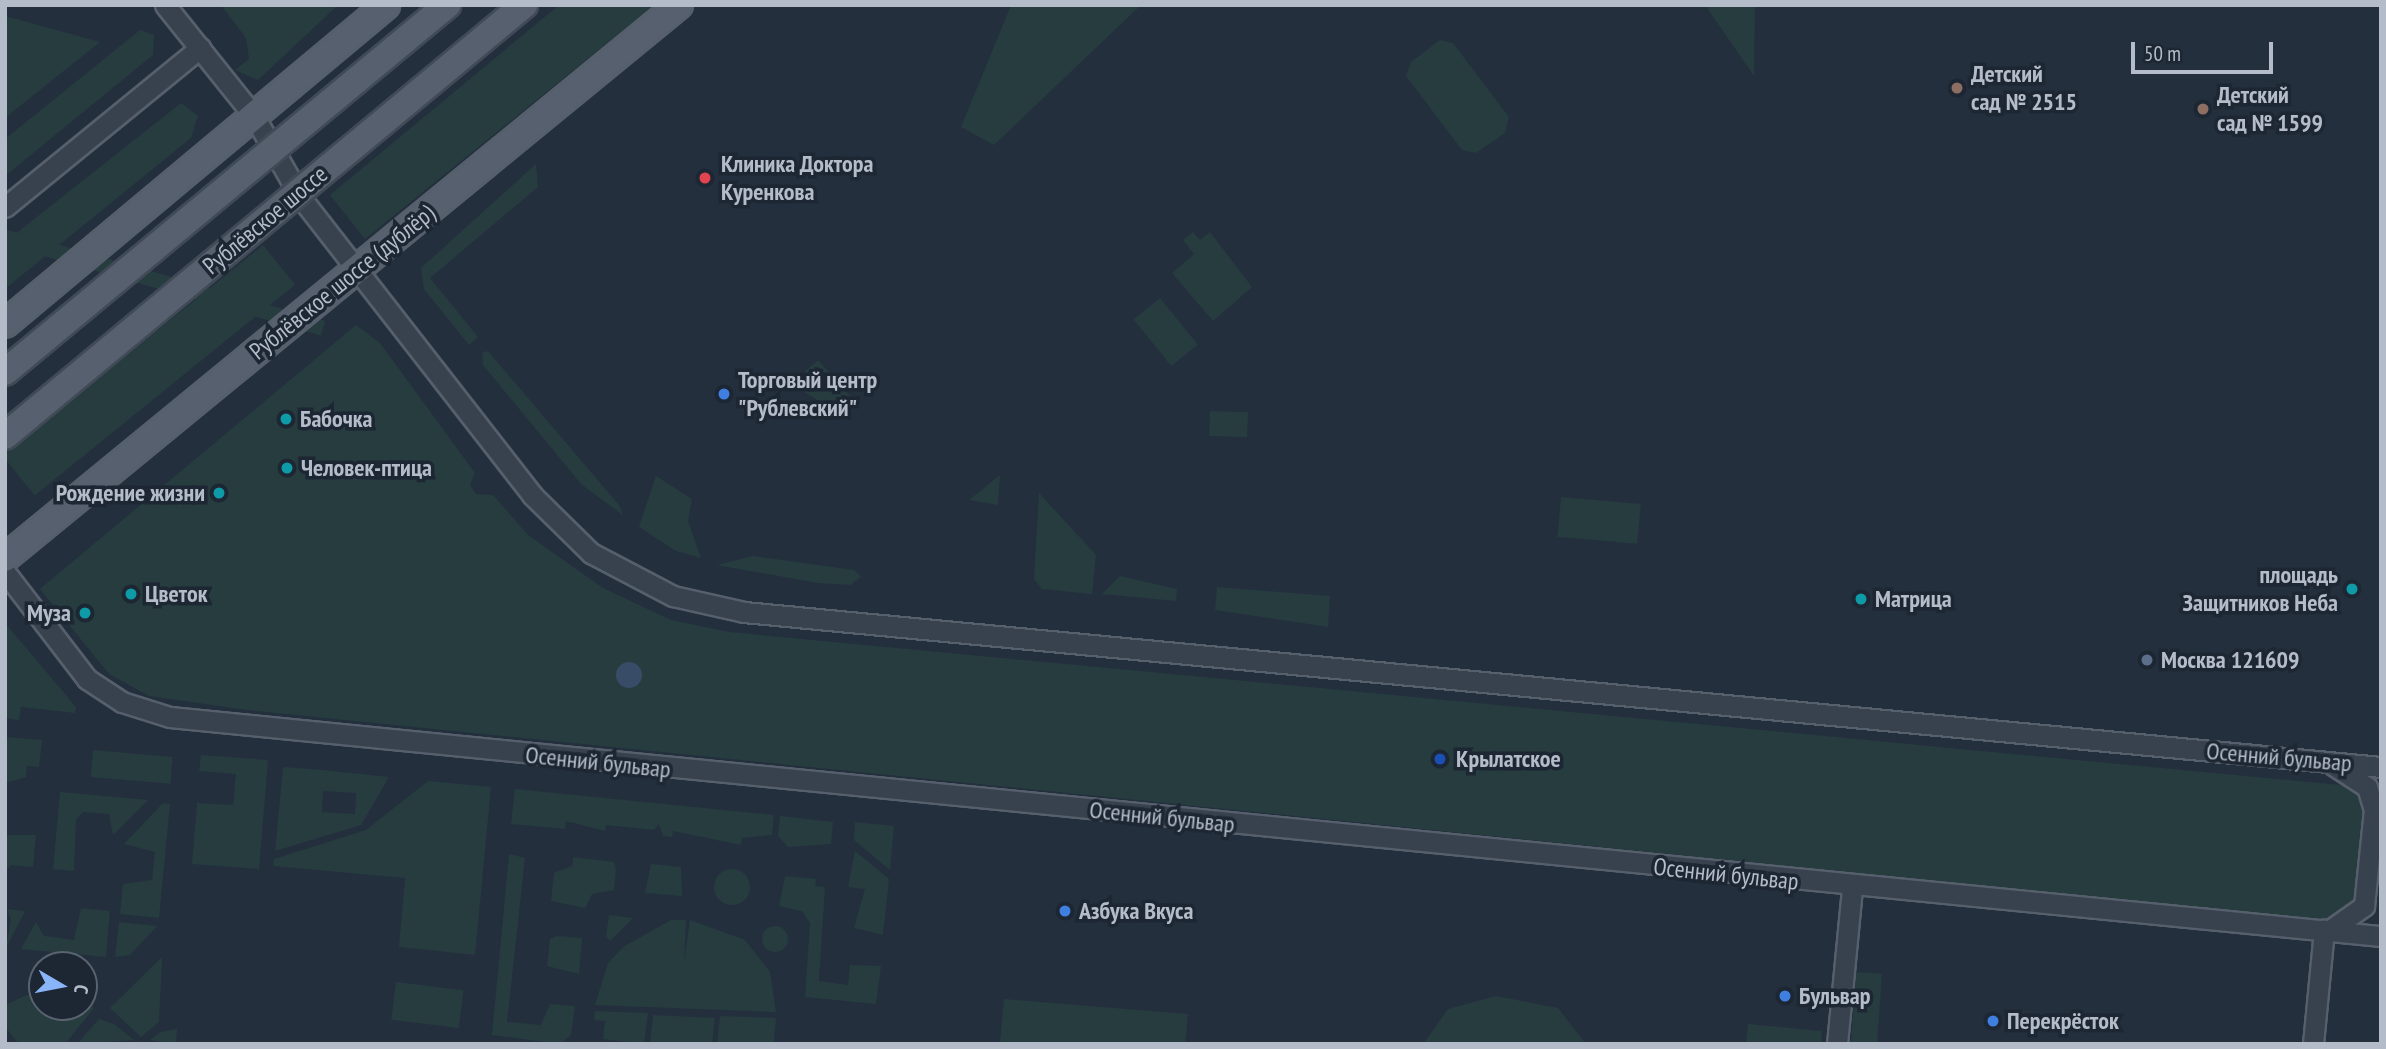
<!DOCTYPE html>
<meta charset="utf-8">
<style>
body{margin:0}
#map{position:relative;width:2386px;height:1049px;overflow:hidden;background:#242f3e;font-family:"PT Sans Narrow",sans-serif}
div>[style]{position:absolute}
.green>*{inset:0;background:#263c3f;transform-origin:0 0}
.round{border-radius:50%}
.water>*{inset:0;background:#394c67}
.roads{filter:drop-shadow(2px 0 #565f6c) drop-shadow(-2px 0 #565f6c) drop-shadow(0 2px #565f6c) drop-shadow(0 -2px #565f6c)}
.minor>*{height:19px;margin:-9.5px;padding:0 9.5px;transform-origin:9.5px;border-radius:9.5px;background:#38414e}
.major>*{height:26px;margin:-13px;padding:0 13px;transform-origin:13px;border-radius:13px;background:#56606e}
.bridges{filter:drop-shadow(2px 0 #414a57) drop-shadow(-2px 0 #414a57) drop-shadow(0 2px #414a57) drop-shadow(0 -2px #414a57)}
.major-bridge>*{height:26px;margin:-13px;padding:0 13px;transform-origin:13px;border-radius:13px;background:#56606e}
.dots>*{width:19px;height:19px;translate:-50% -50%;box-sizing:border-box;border:4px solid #1d2633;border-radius:50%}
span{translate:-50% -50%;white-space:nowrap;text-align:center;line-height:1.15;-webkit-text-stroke:7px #1d2633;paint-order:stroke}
.poi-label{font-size:24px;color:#b4bcc9;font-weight:700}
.left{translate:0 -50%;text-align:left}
.right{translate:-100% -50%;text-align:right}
.street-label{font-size:24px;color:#b4bcc9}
.frame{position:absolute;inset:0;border:7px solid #b4bcc9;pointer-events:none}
.north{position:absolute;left:28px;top:951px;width:70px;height:70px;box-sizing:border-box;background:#1d2633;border:2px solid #59626f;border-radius:50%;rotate:100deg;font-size:19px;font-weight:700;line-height:28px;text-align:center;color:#b4bcc9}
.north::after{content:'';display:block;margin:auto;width:24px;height:32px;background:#8ab4f8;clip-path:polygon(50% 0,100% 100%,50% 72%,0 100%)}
.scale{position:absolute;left:2131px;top:42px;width:142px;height:32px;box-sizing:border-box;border:4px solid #b4bcc9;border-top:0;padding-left:9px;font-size:21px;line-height:24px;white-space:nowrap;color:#b4bcc9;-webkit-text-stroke:5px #1d2633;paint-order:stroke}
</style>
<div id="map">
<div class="green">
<i style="clip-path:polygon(221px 5px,338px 5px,258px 80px,235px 70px,249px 59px,246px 38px)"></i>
<i style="clip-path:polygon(559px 5px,654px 5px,365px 239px,330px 195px)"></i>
<i style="clip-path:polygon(1011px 5px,1141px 5px,994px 145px,961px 127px)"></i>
<i style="clip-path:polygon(1705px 5px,1755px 5px,1754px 76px)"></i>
<i style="clip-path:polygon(5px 16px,100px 42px,5px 118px)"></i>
<i style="clip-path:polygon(140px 30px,154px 35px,153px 55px,5px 176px,5px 139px)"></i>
<i style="clip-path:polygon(1440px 40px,1453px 43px,1509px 117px,1505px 133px,1476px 153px,1462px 150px,1406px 76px,1411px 62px)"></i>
<i style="clip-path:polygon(181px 103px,198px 116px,191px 138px,5px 289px,5px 242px)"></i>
<i style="clip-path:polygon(536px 164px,538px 187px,430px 278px,478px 337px,469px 345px,424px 289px,421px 268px)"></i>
<i style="clip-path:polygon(1193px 232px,1200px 240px,1210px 232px,1252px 287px,1213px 321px,1172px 273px,1194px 254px,1183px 240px)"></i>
<i style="left:263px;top:245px;width:51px;height:335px;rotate:51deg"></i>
<i style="left:1160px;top:298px;width:60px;height:34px;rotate:51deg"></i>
<i style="left:325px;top:321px;width:15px;height:382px;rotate:106deg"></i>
<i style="clip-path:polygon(356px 325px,380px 343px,475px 473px,470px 485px,476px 494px,493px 495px,528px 535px,603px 588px,671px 620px,729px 632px,2351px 786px,2366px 802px,2358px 903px,2331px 921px,247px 710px,149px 696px,109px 674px,40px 589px)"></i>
<i style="clip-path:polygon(488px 351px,619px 505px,623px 515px,582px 485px,483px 365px,482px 353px)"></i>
<i style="clip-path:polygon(818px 360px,850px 396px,834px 410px,791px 384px)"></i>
<i style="left:1210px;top:411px;width:38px;height:25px;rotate:2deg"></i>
<i style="clip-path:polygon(1000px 475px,998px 505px,969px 500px)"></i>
<i style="clip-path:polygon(656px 476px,692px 499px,688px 521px,701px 558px,676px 551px,639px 527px)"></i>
<i style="clip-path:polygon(1039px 493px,1096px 555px,1092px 594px,1042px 589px,1034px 579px)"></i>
<i style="left:1561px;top:497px;width:80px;height:40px;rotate:5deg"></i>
<i style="clip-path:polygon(753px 556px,854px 570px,861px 577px,850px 585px,818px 583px,717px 565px)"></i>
<i style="clip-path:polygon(1120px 576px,1177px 589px,1176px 601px,1102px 594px)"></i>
<i style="clip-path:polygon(1217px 587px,1330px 596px,1328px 627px,1215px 610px)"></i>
<i style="clip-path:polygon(5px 623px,76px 707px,75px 713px,21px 707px,19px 720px,5px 718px)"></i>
<i style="clip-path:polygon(5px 737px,42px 740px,39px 767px,27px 766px,26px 777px,5px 783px)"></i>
<i style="left:93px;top:750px;width:80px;height:27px;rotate:5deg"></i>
<i style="clip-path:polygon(201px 755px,268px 760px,259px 869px,192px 864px,197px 803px,233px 805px,236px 774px,199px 771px)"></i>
<i style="clip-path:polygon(evenodd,283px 767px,322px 770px,389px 777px,361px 825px,275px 851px,283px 767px,323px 791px,356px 793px,355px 814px,322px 812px,323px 791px)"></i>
<i style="clip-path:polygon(428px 781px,491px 787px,475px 955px,399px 947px,405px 878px,273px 866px,274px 859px,366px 830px)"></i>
<i style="clip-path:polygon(515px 789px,774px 815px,772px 835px,742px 838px,741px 845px,673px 831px,672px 837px,663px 836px,659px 824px,654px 830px,606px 825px,605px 831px,566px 821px,565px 829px,511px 824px)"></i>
<i style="clip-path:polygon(60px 792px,148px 800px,113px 835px,109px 814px,83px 812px,76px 820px,74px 871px,53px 869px)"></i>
<i style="clip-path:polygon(163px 803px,170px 804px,159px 918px,120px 914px,123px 884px,152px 880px,155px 852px,124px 844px)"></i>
<i style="clip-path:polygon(780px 816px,833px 822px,831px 844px,788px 847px,778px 836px)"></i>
<i style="clip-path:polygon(855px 822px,894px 826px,890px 870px,854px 840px)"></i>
<i style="clip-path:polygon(5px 835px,36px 835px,33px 867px,11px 865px,5px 872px)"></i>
<i style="clip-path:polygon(855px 851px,889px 879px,883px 935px,854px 928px,865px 889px,848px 887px)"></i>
<i style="clip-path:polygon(509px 854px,525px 858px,507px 1022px,541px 1025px,550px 1004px,575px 1006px,571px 1035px,560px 1044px,492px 1035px)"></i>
<i style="clip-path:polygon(573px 857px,614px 862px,616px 869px,614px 890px,592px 894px,585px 908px,551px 901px,554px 873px,572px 866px)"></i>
<i style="clip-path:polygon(651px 864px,681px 867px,682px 896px,645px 893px)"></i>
<i class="round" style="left:714px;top:869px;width:36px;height:36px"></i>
<i style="clip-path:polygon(785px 876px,816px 879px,815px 886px,825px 887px,819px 981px,848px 985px,850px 965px,881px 966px,876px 1004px,805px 997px,810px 923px,802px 911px,779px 906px)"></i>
<i style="clip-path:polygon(81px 908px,110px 911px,106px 957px,21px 949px,36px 922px,44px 936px,74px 940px)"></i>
<i style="clip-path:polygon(7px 909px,25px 911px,6px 948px,11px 920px)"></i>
<i style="clip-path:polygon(609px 915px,633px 918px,610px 941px,606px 936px)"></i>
<i style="clip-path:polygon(671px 920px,686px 920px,684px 962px,690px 920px,745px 940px,770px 972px,776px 1012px,595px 1005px,608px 963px,623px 947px)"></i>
<i style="clip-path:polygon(119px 922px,157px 926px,130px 955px,115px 957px)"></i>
<i class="round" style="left:762px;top:926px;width:26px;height:26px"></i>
<i style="clip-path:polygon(557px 936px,582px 938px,579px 974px,547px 966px,550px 939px)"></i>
<i style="clip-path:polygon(162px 957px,159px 1022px,141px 1037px,110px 1008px)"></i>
<i style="left:1856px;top:972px;width:26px;height:72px;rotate:4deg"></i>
<i style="left:396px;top:982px;width:68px;height:38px;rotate:7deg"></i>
<i style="clip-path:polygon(27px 995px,42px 997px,42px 1007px,84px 1007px,84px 1001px,94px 1008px,65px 1044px,19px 1044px,5px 1027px,5px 1005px)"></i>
<i style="clip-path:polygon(1496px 996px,1558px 1008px,1586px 1044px,1423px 1044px,1448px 1009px)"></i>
<i style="clip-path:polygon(1004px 999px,1188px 1014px,1185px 1044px,1000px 1044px)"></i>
<i style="clip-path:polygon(595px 1011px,648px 1013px,644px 1044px,603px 1039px,605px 1021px,594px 1020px)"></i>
<i style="clip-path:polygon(653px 1015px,715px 1018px,712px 1044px,650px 1044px)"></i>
<i style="clip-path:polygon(720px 1016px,776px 1018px,774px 1042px,717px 1044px)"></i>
<i style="clip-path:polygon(99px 1019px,114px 1024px,134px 1040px,77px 1044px)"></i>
<i style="clip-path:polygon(1748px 1024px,1822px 1031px,1821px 1044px,1746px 1044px)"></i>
<i style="clip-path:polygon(177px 1029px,176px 1044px,150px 1040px,160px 1032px)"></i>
</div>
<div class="water">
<i class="round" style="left:616px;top:662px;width:26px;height:26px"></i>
</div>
<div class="roads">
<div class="minor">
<i style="left:165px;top:5px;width:142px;rotate:51.3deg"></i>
<i style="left:254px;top:116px;width:95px;rotate:60.2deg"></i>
<i style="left:301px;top:198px;width:376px;rotate:52.1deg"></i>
<i style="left:532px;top:495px;width:83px;rotate:44.5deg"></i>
<i style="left:591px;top:553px;width:93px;rotate:27.7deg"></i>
<i style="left:673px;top:596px;width:73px;rotate:12.7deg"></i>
<i style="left:744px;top:612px;width:1644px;rotate:5.41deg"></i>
<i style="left:5px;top:207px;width:252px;rotate:-39.2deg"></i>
<i style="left:5px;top:572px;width:135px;rotate:52.5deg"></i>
<i style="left:87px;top:679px;width:42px;rotate:33.3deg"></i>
<i style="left:122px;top:702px;width:50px;rotate:17.4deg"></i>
<i style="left:170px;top:717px;width:2222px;rotate:5.66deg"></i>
<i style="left:2330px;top:930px;width:42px;rotate:-35.2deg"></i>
<i style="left:2364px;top:906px;width:97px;rotate:-84.1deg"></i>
<i style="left:2374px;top:810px;width:24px;rotate:-107deg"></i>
<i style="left:2367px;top:787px;width:40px;rotate:-147.1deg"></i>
<i style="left:1837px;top:1044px;width:158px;rotate:-84.5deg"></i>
<i style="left:2313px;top:1044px;width:115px;rotate:-84.5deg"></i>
</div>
<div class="major">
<i style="left:5px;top:324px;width:497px;rotate:-39.9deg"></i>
<i style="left:5px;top:558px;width:872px;rotate:-39.37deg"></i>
</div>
</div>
<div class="bridges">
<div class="major-bridge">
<i style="left:5px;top:372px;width:575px;rotate:-39.7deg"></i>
<i style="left:5px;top:436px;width:675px;rotate:-39.71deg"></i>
</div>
</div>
<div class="dots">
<i style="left:1957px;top:88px;background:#8d6e63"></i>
<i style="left:2203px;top:109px;background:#8d6e63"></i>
<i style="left:705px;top:178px;background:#e0444e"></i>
<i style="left:724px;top:394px;background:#3f7fe0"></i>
<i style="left:286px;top:419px;background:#0f9aa8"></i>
<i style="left:287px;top:468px;background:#0f9aa8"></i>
<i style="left:219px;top:493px;background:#0f9aa8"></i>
<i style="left:2352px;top:589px;background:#0f9aa8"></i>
<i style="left:131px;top:594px;background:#0f9aa8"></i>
<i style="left:1861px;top:599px;background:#0f9aa8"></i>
<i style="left:85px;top:613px;background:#0f9aa8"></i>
<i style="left:2147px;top:660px;background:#5c6f8a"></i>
<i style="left:1440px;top:759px;background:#1a4fb4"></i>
<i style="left:1065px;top:911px;background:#3f7fe0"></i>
<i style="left:1785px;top:996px;background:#3f7fe0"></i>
<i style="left:1993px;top:1021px;background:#3f7fe0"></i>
</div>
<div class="poi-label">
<span class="left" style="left:1971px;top:88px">Детский<br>сад № 2515</span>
<span class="left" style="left:2217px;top:109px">Детский<br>сад № 1599</span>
<span class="left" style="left:721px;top:178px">Клиника Доктора<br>Куренкова</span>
<span class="left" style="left:738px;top:394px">Торговый центр<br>"Рублевский"</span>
<span class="left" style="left:300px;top:419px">Бабочка</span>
<span class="left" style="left:301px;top:468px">Человек-птица</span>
<span class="right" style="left:205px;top:493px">Рождение жизни</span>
<span class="right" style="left:2338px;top:589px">площадь<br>Защитников Неба</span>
<span class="left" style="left:145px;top:594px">Цветок</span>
<span class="left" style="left:1875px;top:599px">Матрица</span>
<span class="right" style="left:71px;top:613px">Муза</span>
<span class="left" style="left:2161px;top:660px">Москва 121609</span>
<span class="left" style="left:1456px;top:759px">Крылатское</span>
<span class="left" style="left:1079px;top:911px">Азбука Вкуса</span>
<span class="left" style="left:1799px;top:996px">Бульвар</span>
<span class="left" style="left:2007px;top:1021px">Перекрёсток</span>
</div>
<div class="street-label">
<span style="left:265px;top:220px;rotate:-40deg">Рублёвское шоссе</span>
<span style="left:342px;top:282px;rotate:-39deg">Рублёвское шоссе (дублёр)</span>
<span style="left:2279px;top:757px;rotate:5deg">Осенний бульвар</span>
<span style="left:598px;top:762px;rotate:6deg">Осенний бульвар</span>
<span style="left:1162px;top:817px;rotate:6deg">Осенний бульвар</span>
<span style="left:1726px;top:874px;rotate:6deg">Осенний бульвар</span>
</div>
<div class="frame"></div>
<div class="north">С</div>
<div class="scale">50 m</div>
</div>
